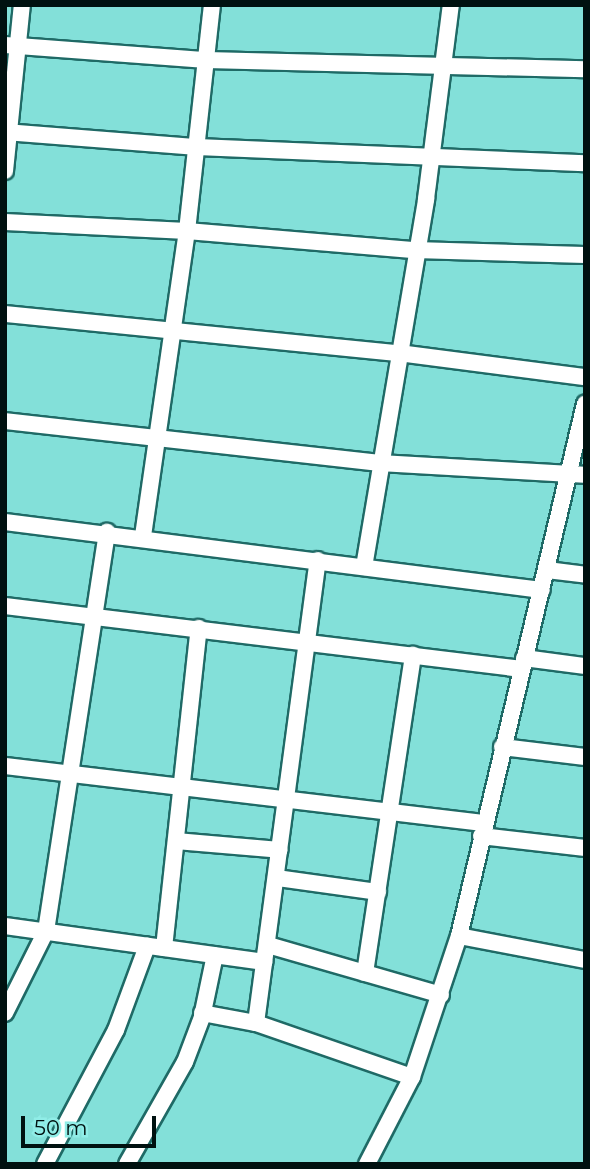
<!DOCTYPE html>
<style>
body{margin:0}
#map{position:relative;width:590px;height:1169px;overflow:hidden;background:#83e0d9;font-family:Montserrat,sans-serif}
div>[style]{position:absolute}
.roads{filter:drop-shadow(2px 0 #1f6a66) drop-shadow(-2px 0 #1f6a66) drop-shadow(0 2px #1f6a66) drop-shadow(0 -2px #1f6a66)}
.minor>*{height:16px;margin:-8px;padding:0 8px;transform-origin:8px;border-radius:8px;background:#fff}
span{translate:-50% -50%;white-space:nowrap;text-align:center;line-height:1.15;-webkit-text-stroke:5px #90ede7;paint-order:stroke}
.frame{position:absolute;inset:0;border:7px solid #001110;pointer-events:none}
.scale{position:absolute;left:21px;top:1116px;width:135px;height:32px;box-sizing:border-box;border:4px solid #001110;border-top:0;padding-left:9px;font-size:21px;line-height:24px;white-space:nowrap;color:#001110;-webkit-text-stroke:5px #90ede7;paint-order:stroke}
</style>
<div id="map">
<div class="roads">
<div class="minor">
<i style="left:5px;top:45px;width:202px;rotate:4.3deg"></i>
<i style="left:206px;top:60px;width:379px;rotate:1.4deg"></i>
<i style="left:5px;top:132px;width:193px;rotate:4.5deg"></i>
<i style="left:197px;top:147px;width:388px;rotate:2.4deg"></i>
<i style="left:5px;top:171px;width:167px;rotate:-84.2deg"></i>
<i style="left:5px;top:222px;width:182px;rotate:2.8deg"></i>
<i style="left:187px;top:231px;width:229px;rotate:4.8deg"></i>
<i style="left:415px;top:250px;width:170px;rotate:1.7deg"></i>
<i style="left:5px;top:314px;width:396px;rotate:5.7deg"></i>
<i style="left:399px;top:353px;width:188px;rotate:7.4deg"></i>
<i style="left:5px;top:421px;width:376px;rotate:6.4deg"></i>
<i style="left:379px;top:463px;width:206px;rotate:3.3deg"></i>
<i style="left:5px;top:522px;width:541px;rotate:7.22deg"></i>
<i style="left:143px;top:536px;width:308px;rotate:-81.8deg"></i>
<i style="left:187px;top:231px;width:227px;rotate:-83.7deg"></i>
<i style="left:364px;top:567px;width:373px;rotate:-80.4deg"></i>
<i style="left:426px;top:199px;width:196px;rotate:-82.7deg"></i>
<i style="left:547px;top:570px;width:38px;rotate:7deg"></i>
<i style="left:5px;top:606px;width:521px;rotate:6.95deg"></i>
<i style="left:524px;top:658px;width:62px;rotate:7.5deg"></i>
<i style="left:502px;top:747px;width:84px;rotate:6.9deg"></i>
<i style="left:5px;top:766px;width:482px;rotate:6.8deg"></i>
<i style="left:481px;top:836px;width:105px;rotate:6.6deg"></i>
<i style="left:176px;top:841px;width:104px;rotate:4.9deg"></i>
<i style="left:277px;top:878px;width:102px;rotate:7.9deg"></i>
<i style="left:5px;top:926px;width:262px;rotate:7.9deg"></i>
<i style="left:459px;top:936px;width:128px;rotate:10.8deg"></i>
<i style="left:268px;top:945px;width:180px;rotate:16.1deg"></i>
<i style="left:164px;top:948px;width:322px;rotate:-83.8deg"></i>
<i style="left:365px;top:973px;width:322px;rotate:-81.4deg"></i>
<i style="left:5px;top:1013px;width:92px;rotate:-63.4deg"></i>
<i style="left:46px;top:931px;width:404px;rotate:-81.3deg"></i>
<i style="left:202px;top:1013px;width:55px;rotate:10.5deg"></i>
<i style="left:256px;top:1023px;width:165px;rotate:19.1deg"></i>
<i style="left:256px;top:1023px;width:467px;rotate:-82.4deg"></i>
<i style="left:45px;top:1164px;width:152px;rotate:-62.1deg"></i>
<i style="left:116px;top:1030px;width:90px;rotate:-69.7deg"></i>
<i style="left:127px;top:1164px;width:117px;rotate:-60.4deg"></i>
<i style="left:185px;top:1062px;width:48px;rotate:-69.3deg"></i>
<i style="left:202px;top:1017px;width:63px;rotate:-78.2deg"></i>
<i style="left:367px;top:1164px;width:98px;rotate:-62.7deg"></i>
<i style="left:412px;top:1077px;width:149px;rotate:-71.6deg"></i>
<i style="left:459px;top:936px;width:547px;rotate:-76.68deg"></i>
</div>
</div>
<div class="frame"></div>
<div class="scale">50 m</div>
</div>
